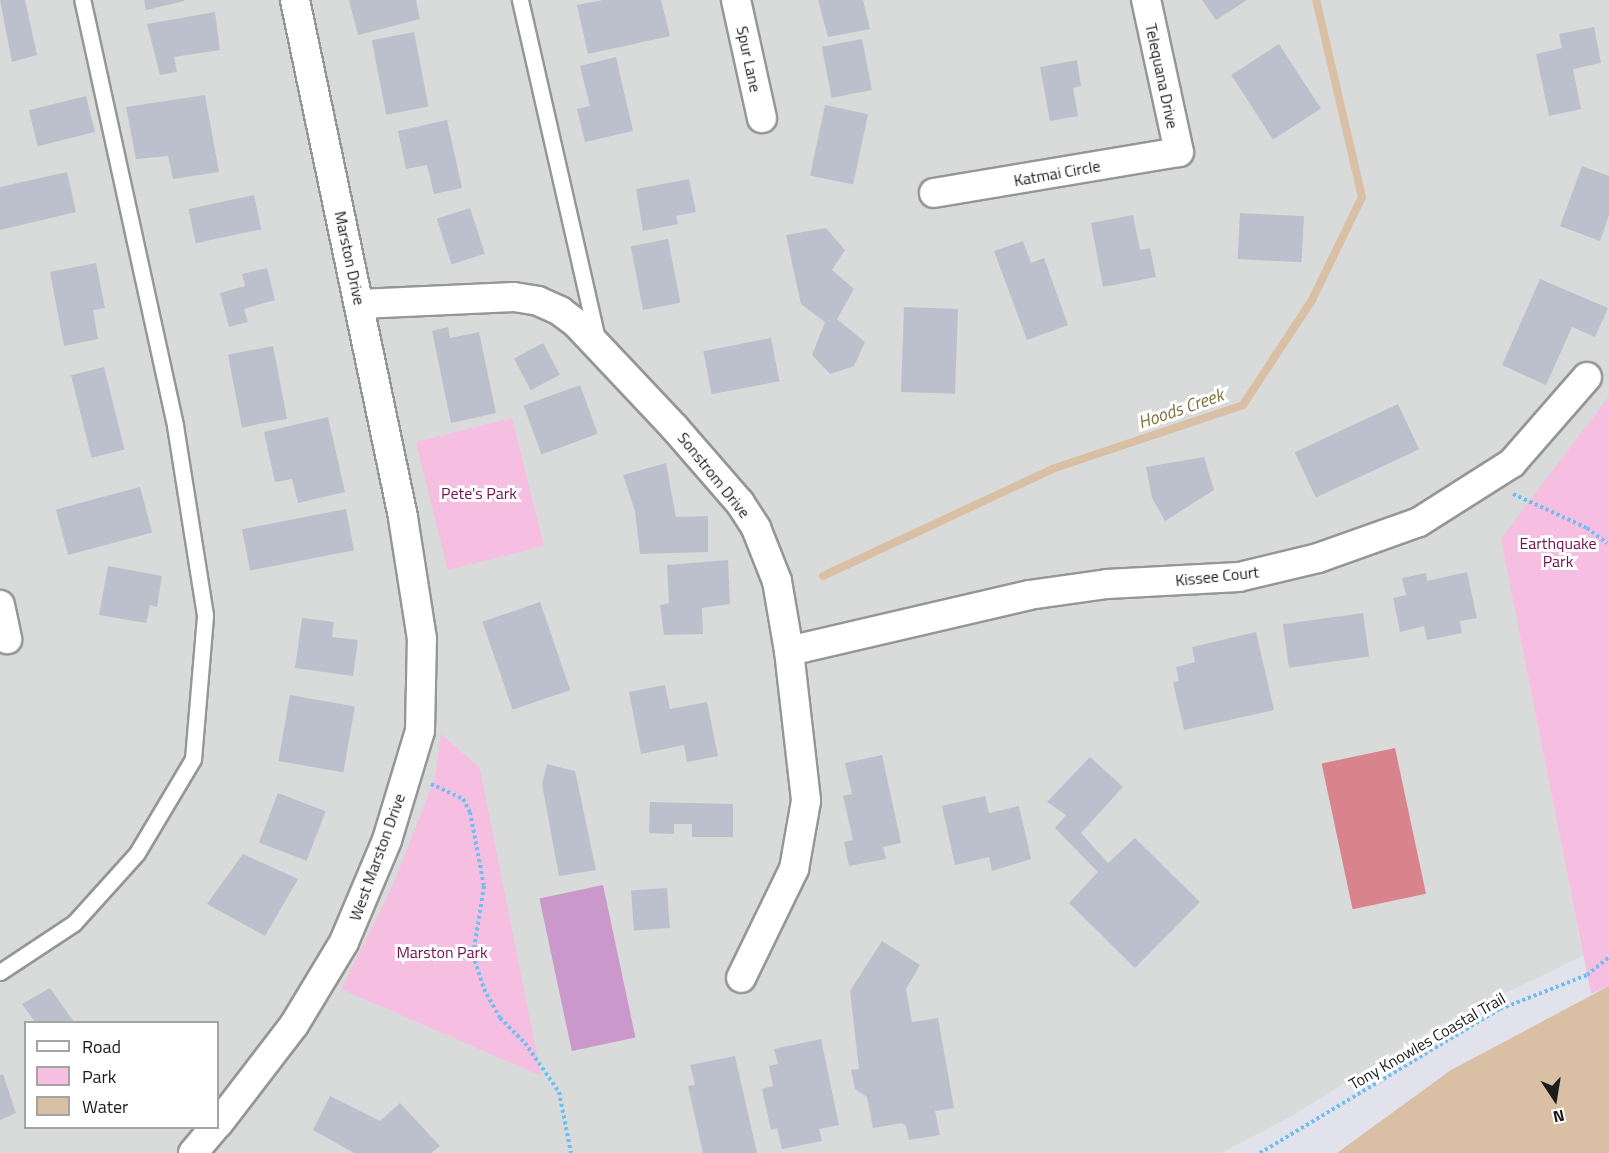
<!DOCTYPE html>
<style>
body{margin:0}
#map{position:relative;width:1609px;height:1153px;overflow:hidden;background:#e2e2ed;font-family:"Titillium Web",sans-serif}
div>[style]{position:absolute}
.residential>*{inset:0;background:#d9dada}
.forest>*{inset:0;background:#ca98ca;transform-origin:0 0}
.park>*{inset:0;background:#f6bfe2;transform-origin:0 0}
.pitch>*{inset:0;background:#d9838c;transform-origin:0 0}
.water>*{inset:0;background:#d9bfa4}
.stream>*{height:8px;margin:-4px;padding:0 4px;transform-origin:4px;border-radius:4px;background:#d9bfa4}
.building>*{inset:0;background:#bcc0cc;transform-origin:0 0}
.path>*{height:4px;margin-top:-2px;transform-origin:0;background:repeating-linear-gradient(90deg,#6dbff3 0 3px,transparent 0 6px)}
.roads{filter:drop-shadow(2px 0 #969696) drop-shadow(-2px 0 #969696) drop-shadow(0 2px #969696) drop-shadow(0 -2px #969696)}
.service>*{height:15px;margin:-7.5px;padding:0 7.5px;transform-origin:7.5px;border-radius:7.5px;background:#fff}
.minor>*{height:28px;margin:-14px;padding:0 14px;transform-origin:14px;border-radius:14px;background:#fff}
span{translate:-50% -50%;white-space:nowrap;text-align:center;line-height:1.15;-webkit-text-stroke:6px #fff;paint-order:stroke}
.street-label{font-size:16px;color:#1c1c1c}
.park-label{font-size:16px;color:#74104f}
.water-label{font-size:18px;color:#81723e;font-style:italic}
.legend{position:absolute;left:24px;top:1021px;width:195px;height:108px;box-sizing:border-box;background:#fff;border:2px solid #a4a4a4;margin:0;padding:8px 10px;list-style:none;font-size:18px;color:#1c1c1c}
.legend li{display:flex;align-items:center;gap:12px;height:30px}
.legend b{width:30px;border:2px solid #a4a4a4}
.north{position:absolute;left:1525px;top:1069px;width:60px;height:60px;-webkit-text-stroke:4px #fff;paint-order:stroke;rotate:168deg;font-size:16px;font-weight:700;line-height:24px;text-align:center;color:#1c1c1c}
.north::after{content:'';display:block;margin:auto;width:21px;height:27px;background:#1c1c1c;clip-path:polygon(50% 0,100% 100%,50% 72%,0 100%)}
</style>
<div id="map">
<div class="residential">
<i style="clip-path:polygon(evenodd,0 0,1609px 0,1609px 396px,1502px 540px,1583px 956px,1435px 1027px,1290px 1117px,1221px 1153px,0 1153px,0 0,26px 1022px,218px 1022px,218px 1128px,26px 1128px,26px 1022px)"></i>
</div>
<div class="forest">
<i style="left:603px;top:885px;width:156px;height:65px;rotate:78deg"></i>
</div>
<div class="park">
<i style="clip-path:polygon(1609px 396px,1609px 986px,1591px 994px,1501px 539px)"></i>
<i style="left:512px;top:418px;width:132px;height:99px;rotate:76deg"></i>
<i style="clip-path:polygon(441px 734px,479px 767px,481px 774px,541px 1076px,341px 989px,393px 885px,435px 778px)"></i>
</div>
<div class="pitch">
<i style="left:1395px;top:748px;width:149px;height:75px;rotate:78deg"></i>
</div>
<div class="water">
<i style="clip-path:polygon(1609px 986px,1609px 1153px,1337px 1153px,1451px 1070px)"></i>
</div>
<div class="stream">
<i style="left:823px;top:576px;width:253px;rotate:-25deg"></i>
<i style="left:1052px;top:469px;width:201px;rotate:-18.5deg"></i>
<i style="left:1243px;top:405px;width:126px;rotate:-56.7deg"></i>
<i style="left:1312px;top:300px;width:114px;rotate:-64.1deg"></i>
<i style="left:1362px;top:197px;width:202px;rotate:-103.1deg"></i>
</div>
<div class="building">
<i style="clip-path:polygon(0 0,25px 0,37px 55px,12px 62px)"></i>
<i style="clip-path:polygon(144px 0,184px 0,184px 1px,146px 10px)"></i>
<i style="clip-path:polygon(349px 0,416px 0,420px 19px,358px 35px)"></i>
<i style="clip-path:polygon(603px 0,661px 0,670px 36px,588px 54px,577px 5px)"></i>
<i style="clip-path:polygon(818px 0,863px 0,870px 29px,828px 37px)"></i>
<i style="clip-path:polygon(1202px 0,1247px 0,1216px 20px)"></i>
<i style="clip-path:polygon(215px 12px,220px 50px,174px 57px,177px 72px,160px 75px,147px 24px)"></i>
<i style="clip-path:polygon(1594px 27px,1601px 63px,1573px 69px,1581px 109px,1549px 116px,1536px 54px,1562px 48px,1559px 34px)"></i>
<i style="left:414px;top:32px;width:76px;height:43px;rotate:79deg"></i>
<i style="left:862px;top:39px;width:52px;height:41px;rotate:79deg"></i>
<i style="left:1279px;top:44px;width:77px;height:57px;rotate:57deg"></i>
<i style="clip-path:polygon(616px 57px,633px 131px,585px 142px,577px 109px,590px 106px,580px 66px)"></i>
<i style="clip-path:polygon(1077px 60px,1081px 86px,1073px 88px,1078px 116px,1050px 121px,1040px 67px)"></i>
<i style="clip-path:polygon(205px 95px,219px 172px,173px 179px,168px 156px,136px 159px,126px 107px)"></i>
<i style="left:86px;top:96px;width:37px;height:59px;rotate:76deg"></i>
<i style="left:825px;top:105px;width:44px;height:72px;rotate:12deg"></i>
<i style="clip-path:polygon(447px 120px,462px 188px,434px 194px,427px 165px,406px 169px,398px 131px)"></i>
<i style="clip-path:polygon(1582px 166px,1609px 176px,1609px 215px,1600px 241px,1560px 226px)"></i>
<i style="clip-path:polygon(67px 172px,76px 212px,0 230px,0 187px)"></i>
<i style="clip-path:polygon(689px 179px,696px 212px,676px 216px,678px 224px,643px 231px,636px 189px)"></i>
<i style="left:254px;top:195px;width:35px;height:67px;rotate:78deg"></i>
<i style="left:470px;top:208px;width:48px;height:35px;rotate:72deg"></i>
<i style="left:1240px;top:213px;width:64px;height:46px;rotate:3deg"></i>
<i style="clip-path:polygon(1133px 215px,1140px 250px,1150px 248px,1156px 277px,1103px 287px,1091px 223px)"></i>
<i style="clip-path:polygon(826px 228px,845px 250px,832px 270px,854px 289px,837px 319px,865px 342px,854px 366px,830px 374px,812px 355px,825px 322px,801px 304px,786px 235px)"></i>
<i style="left:668px;top:239px;width:65px;height:38px;rotate:79deg"></i>
<i style="clip-path:polygon(1023px 241px,1031px 263px,1044px 258px,1068px 325px,1027px 340px,994px 251px)"></i>
<i style="clip-path:polygon(96px 263px,105px 308px,93px 310px,98px 339px,64px 346px,50px 272px)"></i>
<i style="clip-path:polygon(267px 268px,275px 300px,244px 309px,248px 322px,229px 327px,220px 293px,245px 286px,242px 274px)"></i>
<i style="clip-path:polygon(1540px 279px,1608px 308px,1595px 337px,1572px 327px,1546px 385px,1502px 365px)"></i>
<i style="left:904px;top:307px;width:54px;height:85px;rotate:2deg"></i>
<i style="clip-path:polygon(448px 327px,450px 338px,479px 332px,496px 413px,451px 423px,432px 331px)"></i>
<i style="left:771px;top:338px;width:44px;height:69px;rotate:79deg"></i>
<i style="left:543px;top:343px;width:36px;height:33px;rotate:62deg"></i>
<i style="left:273px;top:346px;width:74px;height:46px;rotate:79deg"></i>
<i style="left:104px;top:367px;width:85px;height:34px;rotate:76deg"></i>
<i style="left:580px;top:385px;width:52px;height:60px;rotate:70deg"></i>
<i style="left:1398px;top:404px;width:50px;height:114px;rotate:65deg"></i>
<i style="clip-path:polygon(328px 417px,345px 492px,298px 503px,292px 479px,275px 482px,264px 432px)"></i>
<i style="clip-path:polygon(1204px 457px,1214px 490px,1165px 521px,1152px 498px,1146px 467px)"></i>
<i style="clip-path:polygon(666px 463px,676px 517px,708px 516px,708px 552px,640px 554px,635px 511px,623px 475px)"></i>
<i style="left:140px;top:487px;width:47px;height:87px;rotate:75deg"></i>
<i style="left:346px;top:509px;width:42px;height:106px;rotate:79deg"></i>
<i style="clip-path:polygon(728px 560px,730px 604px,702px 608px,703px 634px,664px 635px,660px 605px,669px 603px,667px 565px)"></i>
<i style="clip-path:polygon(108px 566px,162px 576px,157px 607px,150px 605px,146px 623px,99px 615px)"></i>
<i style="clip-path:polygon(1467px 572px,1477px 618px,1460px 621px,1462px 633px,1427px 640px,1424px 626px,1400px 632px,1393px 598px,1406px 595px,1402px 578px,1426px 573px,1427px 581px)"></i>
<i style="left:540px;top:602px;width:93px;height:61px;rotate:71deg"></i>
<i style="left:1363px;top:613px;width:44px;height:81px;rotate:82deg"></i>
<i style="clip-path:polygon(302px 618px,334px 622px,332px 637px,358px 640px,353px 676px,295px 668px)"></i>
<i style="clip-path:polygon(1256px 632px,1274px 710px,1184px 730px,1173px 682px,1179px 681px,1176px 667px,1195px 662px,1192px 647px)"></i>
<i style="clip-path:polygon(665px 685px,670px 709px,707px 702px,718px 756px,687px 762px,684px 745px,641px 754px,629px 692px)"></i>
<i style="left:290px;top:695px;width:66px;height:67px;rotate:10deg"></i>
<i style="clip-path:polygon(882px 755px,901px 843px,883px 847px,886px 859px,849px 866px,844px 842px,853px 840px,843px 796px,852px 794px,845px 763px)"></i>
<i style="clip-path:polygon(1090px 757px,1123px 787px,1081px 833px,1108px 863px,1135px 838px,1200px 902px,1135px 968px,1069px 903px,1098px 872px,1055px 828px,1066px 815px,1047px 802px)"></i>
<i style="clip-path:polygon(547px 764px,575px 771px,596px 870px,559px 876px,542px 784px)"></i>
<i style="left:278px;top:793px;width:51px;height:53px;rotate:21deg"></i>
<i style="clip-path:polygon(985px 796px,989px 813px,1019px 806px,1031px 859px,992px 871px,989px 857px,955px 865px,942px 806px)"></i>
<i style="clip-path:polygon(650px 802px,733px 804px,733px 837px,692px 837px,692px 824px,674px 824px,674px 834px,649px 833px)"></i>
<i style="clip-path:polygon(243px 854px,298px 879px,265px 936px,207px 904px)"></i>
<i style="left:667px;top:888px;width:40px;height:36px;rotate:86deg"></i>
<i style="clip-path:polygon(882px 941px,920px 965px,906px 989px,912px 1022px,938px 1018px,954px 1108px,935px 1111px,940px 1135px,909px 1140px,906px 1126px,902px 1123px,873px 1128px,867px 1097px,855px 1089px,851px 1070px,859px 1069px,850px 991px)"></i>
<i style="clip-path:polygon(50px 988px,74px 1022px,35px 1022px,22px 1004px)"></i>
<i style="clip-path:polygon(821px 1039px,839px 1125px,819px 1129px,822px 1141px,782px 1149px,777px 1128px,771px 1130px,762px 1089px,773px 1086px,769px 1066px,778px 1064px,774px 1049px)"></i>
<i style="clip-path:polygon(735px 1056px,757px 1153px,703px 1153px,688px 1086px,695px 1085px,690px 1065px)"></i>
<i style="clip-path:polygon(3px 1074px,16px 1113px,0 1120px,0 1075px)"></i>
<i style="clip-path:polygon(330px 1096px,380px 1121px,400px 1103px,440px 1146px,431px 1153px,354px 1153px,313px 1130px)"></i>
</div>
<div class="path">
<i style="left:1513px;top:494px;width:81px;rotate:24.7deg"></i>
<i style="left:1587px;top:528px;width:25px;rotate:37deg"></i>
<i style="left:431px;top:784px;width:35px;rotate:25deg"></i>
<i style="left:463px;top:799px;width:15px;rotate:62deg"></i>
<i style="left:470px;top:812px;width:75px;rotate:79.3deg"></i>
<i style="left:484px;top:886px;width:70px;rotate:99.1deg"></i>
<i style="left:473px;top:955px;width:36px;rotate:72deg"></i>
<i style="left:484px;top:989px;width:33px;rotate:61deg"></i>
<i style="left:500px;top:1018px;width:35px;rotate:45deg"></i>
<i style="left:525px;top:1043px;width:60px;rotate:55.2deg"></i>
<i style="left:559px;top:1092px;width:62px;rotate:78.9deg"></i>
<i style="left:1260px;top:1153px;width:280px;rotate:-31deg"></i>
<i style="left:1500px;top:1009px;width:93px;rotate:-21.3deg"></i>
<i style="left:1587px;top:975px;width:28px;rotate:-39deg"></i>
</div>
<div class="roads">
<div class="service">
<i style="left:520px;top:0;width:349px;rotate:77.2deg"></i>
<i style="left:0;top:972px;width:89px;rotate:-33.5deg"></i>
<i style="left:74px;top:923px;width:94px;rotate:-48deg"></i>
<i style="left:137px;top:853px;width:109px;rotate:-59.2deg"></i>
<i style="left:193px;top:759px;width:144px;rotate:-85.2deg"></i>
<i style="left:205px;top:615px;width:192px;rotate:-99deg"></i>
<i style="left:175px;top:425px;width:435px;rotate:-102.3deg"></i>
</div>
<div class="minor">
<i style="left:736px;top:0;width:121px;rotate:77.6deg"></i>
<i style="left:934px;top:193px;width:248px;rotate:-9.5deg"></i>
<i style="left:1179px;top:152px;width:156px;rotate:-102.2deg"></i>
<i style="left:360px;top:304px;width:154px;rotate:-2.6deg"></i>
<i style="left:514px;top:297px;width:24px;rotate:9deg"></i>
<i style="left:538px;top:301px;width:24px;rotate:24deg"></i>
<i style="left:560px;top:311px;width:21px;rotate:37deg"></i>
<i style="left:577px;top:324px;width:141px;rotate:46.7deg"></i>
<i style="left:674px;top:427px;width:101px;rotate:49deg"></i>
<i style="left:740px;top:503px;width:30px;rotate:57deg"></i>
<i style="left:756px;top:528px;width:57px;rotate:68.4deg"></i>
<i style="left:777px;top:581px;width:71px;rotate:80.3deg"></i>
<i style="left:789px;top:651px;width:151px;rotate:83.5deg"></i>
<i style="left:806px;top:801px;width:69px;rotate:100deg"></i>
<i style="left:794px;top:869px;width:121px;rotate:115.9deg"></i>
<i style="left:0;top:605px;width:35px;rotate:78deg"></i>
<i style="left:789px;top:651px;width:246px;rotate:-13.1deg"></i>
<i style="left:1029px;top:595px;width:79px;rotate:-8deg"></i>
<i style="left:1107px;top:584px;width:132px;rotate:-3deg"></i>
<i style="left:1239px;top:577px;width:81px;rotate:-13.5deg"></i>
<i style="left:1318px;top:558px;width:107px;rotate:-19.6deg"></i>
<i style="left:1419px;top:522px;width:110px;rotate:-32.4deg"></i>
<i style="left:1512px;top:463px;width:114px;rotate:-48.9deg"></i>
<i style="left:218px;top:1124px;width:125px;rotate:-52.5deg"></i>
<i style="left:294px;top:1025px;width:97px;rotate:-58.9deg"></i>
<i style="left:344px;top:942px;width:111px;rotate:-67.1deg"></i>
<i style="left:387px;top:840px;width:114px;rotate:-73.2deg"></i>
<i style="left:420px;top:731px;width:92px;rotate:-88.8deg"></i>
<i style="left:422px;top:639px;width:123px;rotate:-98.9deg"></i>
<i style="left:403px;top:517px;width:528px;rotate:-101.8deg"></i>
<i style="left:193px;top:1153px;width:33px;rotate:-50deg"></i>
</div>
</div>
<div class="street-label">
<span style="left:749px;top:59px;rotate:78deg">Spur Lane</span>
<span style="left:1162px;top:76px;rotate:78deg">Telequana Drive</span>
<span style="left:1057px;top:173px;rotate:-10deg">Katmai Circle</span>
<span style="left:350px;top:258px;rotate:78deg">Marston Drive</span>
<span style="left:714px;top:475px;rotate:51deg">Sonstrom Drive</span>
<span style="left:1217px;top:576px;rotate:-6deg">Kissee Court</span>
<span style="left:377px;top:857px;rotate:-70deg">West Marston Drive</span>
<span style="left:1427px;top:1041px;rotate:-30deg">Tony Knowles Coastal Trail</span>
</div>
<div class="park-label">
<span style="left:479px;top:493px">Pete's Park</span>
<span style="left:1558px;top:552px">Earthquake<br>Park</span>
<span style="left:442px;top:952px">Marston Park</span>
</div>
<div class="water-label">
<span style="left:1181px;top:409px;rotate:-19deg">Hoods Creek</span>
</div>
<ul class="legend">
<li><b style="height:8px;background:#fff"></b>Road</li>
<li><b style="height:16px;background:#f6bfe2"></b>Park</li>
<li><b style="height:16px;background:#d9bfa4"></b>Water</li>
</ul>
<div class="north">N</div>
</div>
